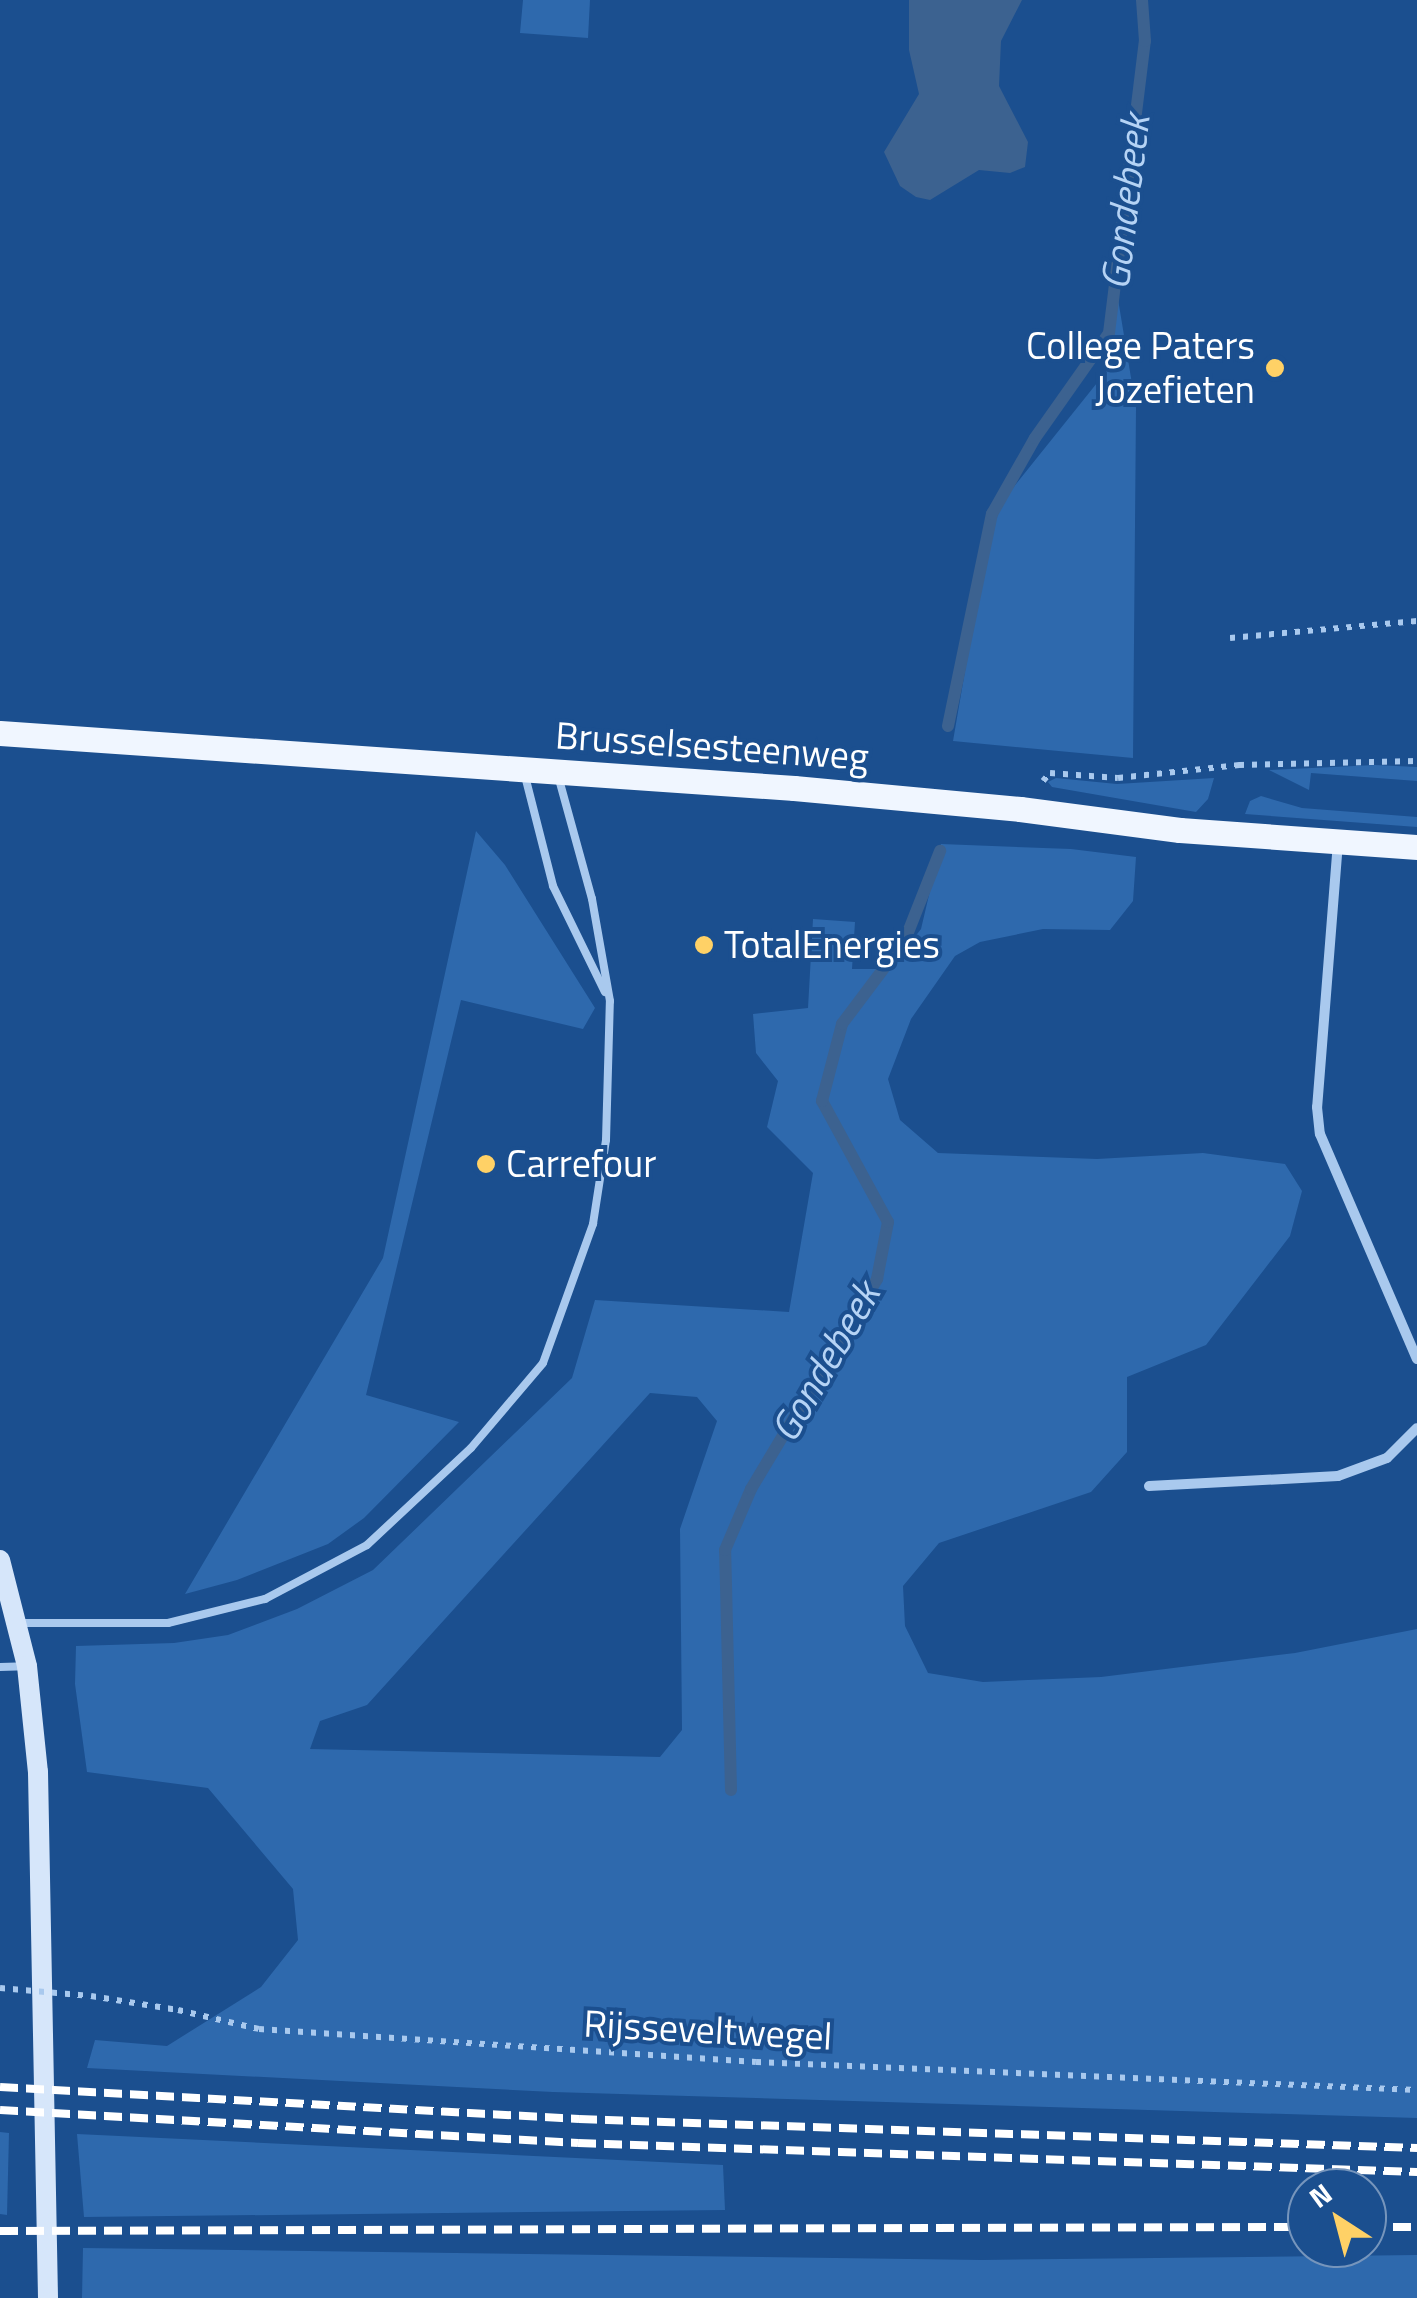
<!DOCTYPE html>
<style>
body{margin:0}
#map{position:relative;width:1417px;height:2298px;overflow:hidden;background:#1b4f8f;font-family:"Titillium Web",sans-serif}
div>[style]{position:absolute}
.green>*{inset:0;background:#2e69ad}
.water>*{inset:0;background:#3c6290}
.stream>*{height:12px;margin:-6px;padding:0 6px;transform-origin:6px;border-radius:6px;background:#3c6290}
.path>*{height:6px;margin-top:-3px;transform-origin:0;background:repeating-linear-gradient(90deg,#a9c9ee 0 5px,transparent 0 13px)}
.lane>*{height:8px;margin:-4px;padding:0 4px;transform-origin:4px;border-radius:4px;background:#a9c9ee}
.street>*{height:10px;margin:-5px;padding:0 5px;transform-origin:5px;border-radius:5px;background:#a9c9ee}
.secondary>*{height:20px;margin:-10px;padding:0 10px;transform-origin:10px;border-radius:10px;background:#d6e6fa}
.primary>*{height:25px;margin:-12.5px;padding:0 12.5px;transform-origin:12.5px;border-radius:12.5px;background:#f0f6ff}
.rail>*{height:8px;margin-top:-4px;transform-origin:0;background:repeating-linear-gradient(90deg,#fff 0 18px,transparent 0 26px)}
.path-bridge>*{height:6px;margin-top:-3px;transform-origin:0;background:repeating-linear-gradient(90deg,#a9c9ee 0 5px,transparent 0 13px)}
.dots>*{width:28px;height:28px;translate:-50% -50%;box-sizing:border-box;border:5px solid #1b4f8f;border-radius:50%}
span{translate:-50% -50%;white-space:nowrap;text-align:center;line-height:1.15;-webkit-text-stroke:8px #1b4f8f;paint-order:stroke}
.poi-label{font-size:38px;color:#fff}
.right{translate:-100% -50%;text-align:right}
.left{translate:0 -50%;text-align:left}
.street-label{font-size:38px;color:#fff}
.water-label{font-size:40px;color:#b5d3f5;font-style:italic}
.north{position:absolute;left:1287px;top:2168px;width:100px;height:100px;box-sizing:border-box;background:#1b4f8f;border:2px solid #7695bc;border-radius:50%;rotate:324deg;font-size:28px;font-weight:700;line-height:40px;text-align:center;color:#fff}
.north::after{content:'';display:block;margin:auto;width:35px;height:45px;background:#ffd166;clip-path:polygon(50% 0,100% 100%,50% 72%,0 100%)}
</style>
<div id="map">
<div class="green">
<i style="clip-path:polygon(523px 0,590px 0,588px 38px,520px 33px)"></i>
<i style="clip-path:polygon(1117px 293px,1136px 408px,1133px 758px,953px 741px,992px 514px,1113px 363px,1111px 322px)"></i>
<i style="clip-path:polygon(1375px 765px,1417px 767px,1417px 781px,1311px 773px,1309px 790px,1269px 770px)"></i>
<i style="clip-path:polygon(1056px 778px,1117px 784px,1214px 778px,1208px 799px,1196px 812px,1052px 787px,1048px 782px)"></i>
<i style="clip-path:polygon(1261px 796px,1302px 808px,1417px 817px,1417px 827px,1245px 814px,1250px 801px)"></i>
<i style="clip-path:polygon(476px 831px,505px 865px,595px 1008px,583px 1029px,461px 1000px,366px 1395px,459px 1422px,364px 1518px,328px 1544px,237px 1580px,185px 1594px,383px 1258px)"></i>
<i style="clip-path:polygon(evenodd,941px 844px,1071px 849px,1136px 857px,1133px 901px,1110px 930px,1043px 929px,980px 942px,955px 956px,911px 1019px,888px 1079px,900px 1120px,938px 1153px,1097px 1159px,1203px 1153px,1285px 1164px,1302px 1191px,1290px 1236px,1206px 1345px,1127px 1377px,1127px 1452px,1091px 1492px,939px 1543px,903px 1586px,905px 1626px,928px 1673px,983px 1682px,1101px 1677px,1295px 1653px,1417px 1629px,1417px 2118px,553px 2092px,87px 2068px,95px 2040px,167px 2046px,261px 1987px,298px 1940px,293px 1889px,208px 1788px,87px 1772px,75px 1684px,76px 1646px,174px 1643px,228px 1635px,297px 1609px,373px 1570px,572px 1378px,595px 1300px,789px 1312px,813px 1173px,767px 1127px,778px 1081px,756px 1053px,753px 1014px,808px 1008px,813px 919px,855px 922px,852px 969px,890px 969px,921px 929px,941px 844px,650px 1393px,697px 1397px,717px 1421px,680px 1529px,682px 1730px,660px 1757px,310px 1749px,320px 1721px,367px 1705px,650px 1393px)"></i>
<i style="clip-path:polygon(0 2132px,9px 2133px,7px 2215px,0 2214px)"></i>
<i style="clip-path:polygon(77px 2134px,723px 2165px,725px 2210px,84px 2217px)"></i>
<i style="clip-path:polygon(83px 2248px,982px 2260px,1417px 2255px,1417px 2298px,82px 2298px)"></i>
</div>
<div class="water">
<i style="clip-path:polygon(909px 0,1022px 0,1001px 41px,999px 86px,1028px 142px,1025px 167px,1010px 173px,979px 170px,930px 200px,916px 197px,900px 186px,884px 152px,919px 94px,909px 50px)"></i>
</div>
<div class="stream">
<i style="left:948px;top:726px;width:217px;rotate:-78.3deg"></i>
<i style="left:992px;top:514px;width:87px;rotate:-60.5deg"></i>
<i style="left:1035px;top:438px;width:128px;rotate:-54.8deg"></i>
<i style="left:1109px;top:333px;width:294px;rotate:-83deg"></i>
<i style="left:1145px;top:41px;width:41px;rotate:-94.2deg"></i>
<i style="left:731px;top:1790px;width:240px;rotate:-91.4deg"></i>
<i style="left:725px;top:1550px;width:66px;rotate:-66.9deg"></i>
<i style="left:751px;top:1489px;width:245px;rotate:-59deg"></i>
<i style="left:877px;top:1279px;width:58px;rotate:-79.1deg"></i>
<i style="left:888px;top:1222px;width:138px;rotate:-118.6deg"></i>
<i style="left:822px;top:1101px;width:80px;rotate:-75.4deg"></i>
<i style="left:842px;top:1024px;width:105px;rotate:-53.1deg"></i>
<i style="left:905px;top:940px;width:96px;rotate:-68.5deg"></i>
</div>
<div class="path">
<i style="left:1230px;top:638px;width:188px;rotate:-5.2deg"></i>
<i style="left:1043px;top:781px;width:11px;rotate:-49deg"></i>
<i style="left:1050px;top:773px;width:68px;rotate:4.2deg"></i>
<i style="left:1118px;top:778px;width:122px;rotate:-6.1deg"></i>
<i style="left:1239px;top:765px;width:178px;rotate:-1.3deg"></i>
<i style="left:91px;top:1996px;width:88px;rotate:9.1deg"></i>
<i style="left:178px;top:2010px;width:83px;rotate:13.2deg"></i>
<i style="left:259px;top:2029px;width:498px;rotate:3.8deg"></i>
<i style="left:756px;top:2062px;width:662px;rotate:2.43deg"></i>
</div>
<div class="lane">
<i style="left:524px;top:772px;width:118px;rotate:75.7deg"></i>
<i style="left:553px;top:886px;width:118px;rotate:63.9deg"></i>
<i style="left:16px;top:1623px;width:152px"></i>
<i style="left:168px;top:1623px;width:100px;rotate:-13.9deg"></i>
<i style="left:265px;top:1599px;width:115px;rotate:-27.9deg"></i>
<i style="left:367px;top:1545px;width:142px;rotate:-43deg"></i>
<i style="left:471px;top:1448px;width:111px;rotate:-49.7deg"></i>
<i style="left:543px;top:1363px;width:148px;rotate:-70.2deg"></i>
<i style="left:593px;top:1224px;width:85px;rotate:-81.2deg"></i>
<i style="left:606px;top:1140px;width:139px;rotate:-88.4deg"></i>
<i style="left:610px;top:1001px;width:104px;rotate:-100deg"></i>
<i style="left:592px;top:899px;width:124px;rotate:-105.4deg"></i>
<i style="left:0;top:1667px;width:25px;rotate:-2deg"></i>
</div>
<div class="street">
<i style="left:1338px;top:842px;width:266px;rotate:94.5deg"></i>
<i style="left:1317px;top:1107px;width:27px;rotate:84deg"></i>
<i style="left:1320px;top:1134px;width:245px;rotate:66.7deg"></i>
<i style="left:1149px;top:1486px;width:189px;rotate:-3deg"></i>
<i style="left:1338px;top:1476px;width:52px;rotate:-20.2deg"></i>
<i style="left:1387px;top:1458px;width:42px;rotate:-45deg"></i>
</div>
<div class="secondary">
<i style="left:0;top:1560px;width:109px;rotate:75.7deg"></i>
<i style="left:27px;top:1666px;width:107px;rotate:84.1deg"></i>
<i style="left:38px;top:1772px;width:526px;rotate:88.91deg"></i>
</div>
<div class="primary">
<i style="left:0;top:733px;width:796px;rotate:3.96deg"></i>
<i style="left:794px;top:788px;width:227px;rotate:5.3deg"></i>
<i style="left:1020px;top:809px;width:161px;rotate:7.5deg"></i>
<i style="left:1180px;top:830px;width:238px;rotate:4.1deg"></i>
</div>
<div class="rail">
<i style="left:0;top:2087px;width:580px;rotate:3.16deg"></i>
<i style="left:579px;top:2119px;width:839px;rotate:1.98deg"></i>
<i style="left:0;top:2110px;width:579px;rotate:3.27deg"></i>
<i style="left:578px;top:2143px;width:840px;rotate:1.98deg"></i>
<i style="left:1367px;top:2227px;width:50px"></i>
<i style="left:0;top:2231px;width:1307px;rotate:-0.18deg"></i>
</div>
<div class="path-bridge">
<i style="left:0;top:1988px;width:91px;rotate:5deg"></i>
</div>
<div class="dots">
<i style="left:1275px;top:368px;background:#ffd166"></i>
<i style="left:704px;top:945px;background:#ffd166"></i>
<i style="left:486px;top:1164px;background:#ffd166"></i>
</div>
<div class="poi-label">
<span class="right" style="left:1255px;top:368px">College Paters<br>Jozefieten</span>
<span class="left" style="left:724px;top:945px">TotalEnergies</span>
<span class="left" style="left:506px;top:1164px">Carrefour</span>
</div>
<div class="street-label">
<span style="left:712px;top:746px;rotate:4deg">Brusselsesteenweg</span>
<span style="left:708px;top:2030px;rotate:3deg">Rijsseveltwegel</span>
</div>
<div class="water-label">
<span style="left:1125px;top:202px;rotate:-83deg">Gondebeek</span>
<span style="left:825px;top:1362px;rotate:-60deg">Gondebeek</span>
</div>
<div class="north">N</div>
</div>
